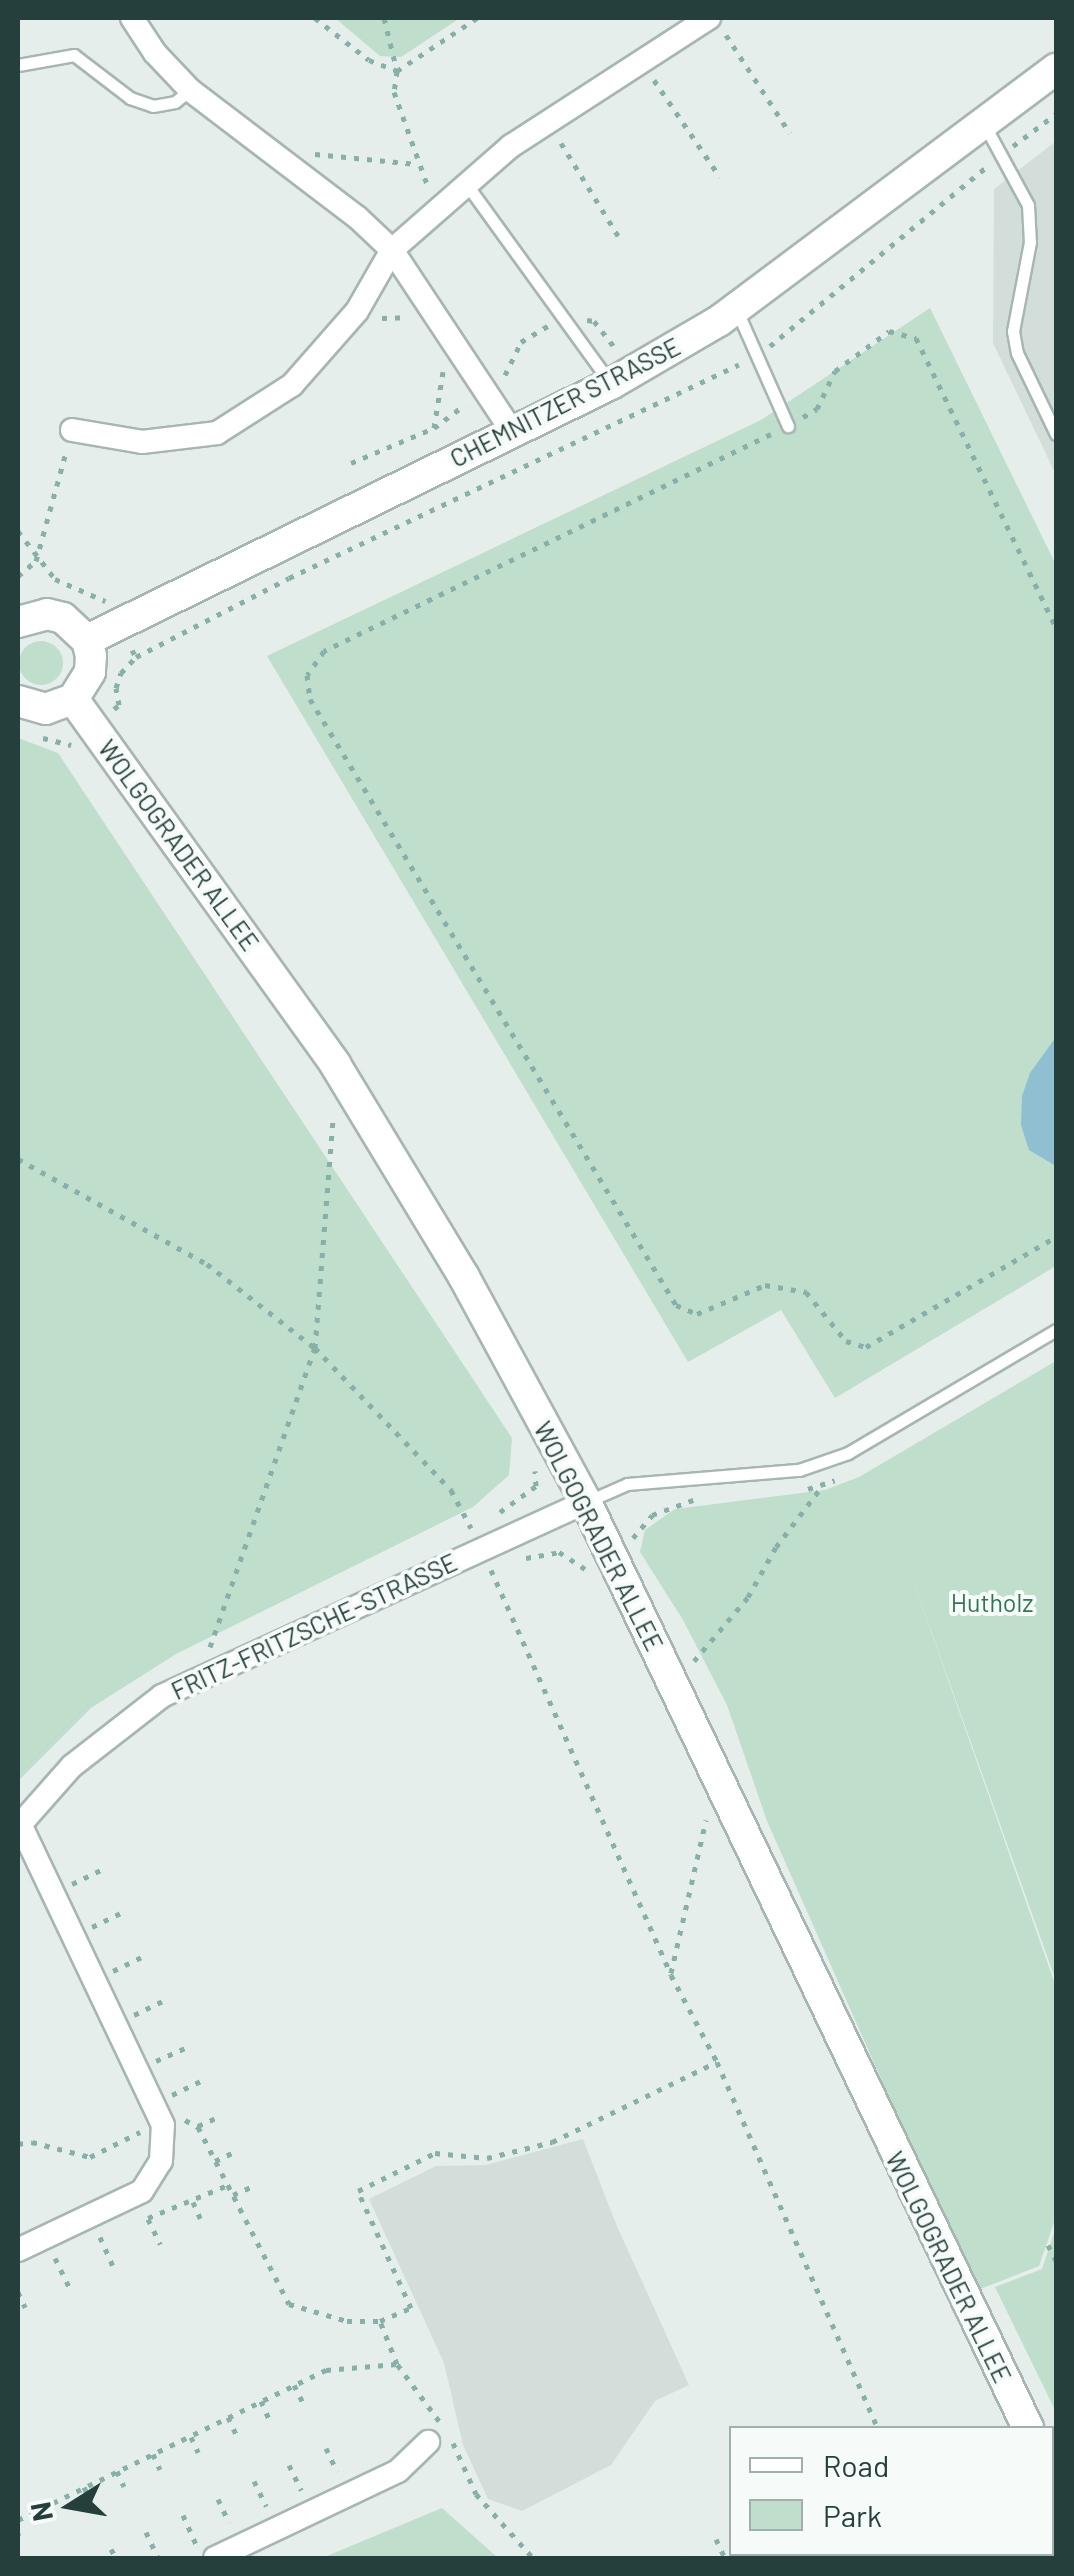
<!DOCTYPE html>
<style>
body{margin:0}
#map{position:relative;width:1074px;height:2576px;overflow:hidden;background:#e5eeeb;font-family:Barlow,sans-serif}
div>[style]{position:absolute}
.built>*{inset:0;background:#d3deda}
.green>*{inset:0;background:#bfdecb}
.round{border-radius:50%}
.water>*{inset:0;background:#90bfd1}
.path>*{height:5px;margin-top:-2.5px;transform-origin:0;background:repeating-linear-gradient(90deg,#87b0a9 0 5px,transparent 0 13px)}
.roads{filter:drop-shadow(2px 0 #a8b6b3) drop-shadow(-2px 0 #a8b6b3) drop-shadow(0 2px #a8b6b3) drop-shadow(0 -2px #a8b6b3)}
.lane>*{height:11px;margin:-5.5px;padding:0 5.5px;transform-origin:5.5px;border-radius:5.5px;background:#fff}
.street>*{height:22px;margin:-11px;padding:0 11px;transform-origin:11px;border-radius:11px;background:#fff}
.secondary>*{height:30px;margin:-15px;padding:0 15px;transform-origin:15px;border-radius:15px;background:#fff}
span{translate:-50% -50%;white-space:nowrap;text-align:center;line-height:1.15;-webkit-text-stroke:8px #f6faf9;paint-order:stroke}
.street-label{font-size:25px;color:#25403c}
.park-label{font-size:25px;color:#307653}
.frame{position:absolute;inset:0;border:20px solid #25403c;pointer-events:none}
.legend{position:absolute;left:729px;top:2426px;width:325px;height:130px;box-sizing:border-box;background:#f6faf9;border:2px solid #a2b0ad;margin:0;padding:12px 18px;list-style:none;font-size:30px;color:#25403c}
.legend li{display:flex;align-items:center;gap:20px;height:50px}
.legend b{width:50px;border:2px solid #a2b0ad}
.north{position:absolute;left:20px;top:2456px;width:100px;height:100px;-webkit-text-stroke:8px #f6faf9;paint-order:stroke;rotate:259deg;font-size:28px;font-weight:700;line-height:40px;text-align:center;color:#25403c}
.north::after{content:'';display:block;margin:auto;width:35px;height:45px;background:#25403c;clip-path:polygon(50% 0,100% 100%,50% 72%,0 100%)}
</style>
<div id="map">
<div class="built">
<i style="clip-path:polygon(1056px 141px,1056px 475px,993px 343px,994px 189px)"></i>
<i style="clip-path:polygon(583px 2139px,616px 2224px,689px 2385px,655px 2401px,611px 2465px,522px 2511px,488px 2499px,463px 2445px,444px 2363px,369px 2199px,436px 2166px,486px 2165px)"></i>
</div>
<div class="green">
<i style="clip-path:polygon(335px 18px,460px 18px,401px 57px,380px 56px)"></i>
<i style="clip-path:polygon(930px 308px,1056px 565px,1056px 1266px,835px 1398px,781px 1310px,688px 1362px,267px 656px,761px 420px)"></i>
<i class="round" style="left:19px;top:641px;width:44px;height:44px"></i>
<i style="clip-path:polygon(18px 738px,58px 753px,512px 1438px,509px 1475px,473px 1507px,176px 1654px,91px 1708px,18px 1781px)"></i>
<i style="clip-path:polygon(1056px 1361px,1056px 1981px,908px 1566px,1056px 1987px,1056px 2217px,1039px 2266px,975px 2291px,767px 1821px,727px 1705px,683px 1620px,640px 1552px,645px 1530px,675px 1509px,825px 1490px,859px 1477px)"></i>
<i style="clip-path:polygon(1056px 2227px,1056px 2412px,995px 2287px,1042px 2269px)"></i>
<i style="clip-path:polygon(442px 2508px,498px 2558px,322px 2558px)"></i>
</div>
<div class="water">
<i style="clip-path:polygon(1056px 1037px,1056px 1166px,1029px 1150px,1021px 1125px,1022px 1096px,1030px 1073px)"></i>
</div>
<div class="path">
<i style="left:315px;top:18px;width:68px;rotate:37.9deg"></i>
<i style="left:369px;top:60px;width:30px;rotate:21deg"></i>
<i style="left:397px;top:71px;width:96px;rotate:-33.5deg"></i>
<i style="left:384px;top:18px;width:55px;rotate:76.2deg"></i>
<i style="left:397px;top:71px;width:21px;rotate:98deg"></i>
<i style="left:394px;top:92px;width:104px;rotate:70.3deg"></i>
<i style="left:726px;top:35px;width:117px;rotate:56.9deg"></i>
<i style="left:654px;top:80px;width:117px;rotate:55.8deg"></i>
<i style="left:561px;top:143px;width:113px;rotate:58.4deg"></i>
<i style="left:1013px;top:146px;width:54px;rotate:-36.7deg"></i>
<i style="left:315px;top:154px;width:102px;rotate:5.6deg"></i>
<i style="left:382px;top:318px;width:23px;rotate:-2deg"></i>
<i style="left:587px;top:320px;width:7px;rotate:8deg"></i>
<i style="left:594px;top:321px;width:37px;rotate:52deg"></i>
<i style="left:770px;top:346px;width:284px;rotate:-39.6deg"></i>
<i style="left:505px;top:375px;width:37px;rotate:-64deg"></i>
<i style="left:521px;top:342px;width:33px;rotate:-31deg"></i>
<i style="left:803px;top:417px;width:16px;rotate:-30deg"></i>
<i style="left:817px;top:409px;width:42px;rotate:-64.7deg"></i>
<i style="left:835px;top:371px;width:67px;rotate:-36.5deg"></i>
<i style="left:889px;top:331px;width:28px;rotate:15deg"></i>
<i style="left:916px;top:338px;width:321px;rotate:64.2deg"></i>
<i style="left:434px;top:428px;width:39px;rotate:-37deg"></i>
<i style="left:771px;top:434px;width:497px;rotate:154.1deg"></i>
<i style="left:324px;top:651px;width:29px;rotate:125deg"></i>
<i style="left:307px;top:675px;width:24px;rotate:83deg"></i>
<i style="left:310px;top:699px;width:708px;rotate:58.87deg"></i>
<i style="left:676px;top:1305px;width:23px;rotate:23deg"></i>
<i style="left:697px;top:1314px;width:74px;rotate:-23.1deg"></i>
<i style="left:765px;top:1285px;width:42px;rotate:9.7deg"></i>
<i style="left:806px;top:1292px;width:63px;rotate:50.8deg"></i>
<i style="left:846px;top:1341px;width:21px;rotate:17deg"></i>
<i style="left:866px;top:1347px;width:220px;rotate:-30.1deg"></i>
<i style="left:351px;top:463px;width:90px;rotate:-22.9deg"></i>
<i style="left:434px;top:428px;width:57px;rotate:-80.9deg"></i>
<i style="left:18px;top:531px;width:61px;rotate:52.4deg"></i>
<i style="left:55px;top:579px;width:55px;rotate:23.7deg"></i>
<i style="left:18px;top:576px;width:23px;rotate:-40deg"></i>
<i style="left:36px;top:561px;width:113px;rotate:-74.6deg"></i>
<i style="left:132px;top:650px;width:8px;rotate:60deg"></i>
<i style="left:136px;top:657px;width:172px;rotate:-27.3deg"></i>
<i style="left:289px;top:578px;width:498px;rotate:-25.4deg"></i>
<i style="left:114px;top:709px;width:6px;rotate:-39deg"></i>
<i style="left:119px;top:705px;width:17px;rotate:-100deg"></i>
<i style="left:116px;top:688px;width:16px;rotate:-72deg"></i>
<i style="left:121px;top:673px;width:22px;rotate:-47deg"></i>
<i style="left:43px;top:738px;width:29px;rotate:14deg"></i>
<i style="left:18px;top:1159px;width:216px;rotate:29.1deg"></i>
<i style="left:207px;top:1264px;width:137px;rotate:37.9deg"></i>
<i style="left:315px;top:1348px;width:197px;rotate:46.2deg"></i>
<i style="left:451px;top:1490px;width:43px;rotate:62.2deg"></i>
<i style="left:808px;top:1489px;width:28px;rotate:-18deg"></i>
<i style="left:500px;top:1512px;width:44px;rotate:-35.8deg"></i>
<i style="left:536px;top:1486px;width:15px;rotate:-94deg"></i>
<i style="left:633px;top:1538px;width:30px;rotate:-50deg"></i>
<i style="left:652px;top:1515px;width:44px;rotate:-20.1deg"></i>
<i style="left:526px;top:1558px;width:34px;rotate:-10deg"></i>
<i style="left:559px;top:1552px;width:31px;rotate:33deg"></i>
<i style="left:491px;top:1570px;width:443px;rotate:66deg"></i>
<i style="left:671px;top:1975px;width:98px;rotate:62.1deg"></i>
<i style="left:717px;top:2062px;width:400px;rotate:66.3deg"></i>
<i style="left:210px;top:1647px;width:317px;rotate:-70.7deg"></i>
<i style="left:315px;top:1348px;width:232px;rotate:-85.5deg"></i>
<i style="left:694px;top:1661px;width:84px;rotate:-49.8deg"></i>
<i style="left:748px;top:1597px;width:57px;rotate:-60.8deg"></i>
<i style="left:776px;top:1547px;width:73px;rotate:-52.8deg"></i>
<i style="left:72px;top:1884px;width:32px;rotate:-26deg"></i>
<i style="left:92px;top:1927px;width:32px;rotate:-26deg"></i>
<i style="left:113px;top:1971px;width:32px;rotate:-26deg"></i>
<i style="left:671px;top:1973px;width:157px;rotate:-77.1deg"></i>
<i style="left:134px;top:2015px;width:32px;rotate:-26deg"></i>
<i style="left:156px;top:2061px;width:32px;rotate:-24deg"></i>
<i style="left:172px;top:2095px;width:32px;rotate:-26deg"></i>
<i style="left:185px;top:2120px;width:15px;rotate:28deg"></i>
<i style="left:198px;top:2127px;width:199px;rotate:62.8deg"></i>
<i style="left:289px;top:2304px;width:60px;rotate:16.3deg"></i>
<i style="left:347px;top:2321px;width:33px"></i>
<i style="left:198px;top:2126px;width:22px;rotate:-24deg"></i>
<i style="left:18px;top:2144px;width:14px;rotate:-8deg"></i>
<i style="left:32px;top:2142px;width:60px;rotate:14.5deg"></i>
<i style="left:90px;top:2157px;width:56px;rotate:-26.6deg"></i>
<i style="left:215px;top:2161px;width:21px;rotate:-25deg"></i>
<i style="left:233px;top:2195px;width:20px;rotate:-24deg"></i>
<i style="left:193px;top:2202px;width:24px;rotate:66deg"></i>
<i style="left:148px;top:2218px;width:87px;rotate:-22.4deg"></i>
<i style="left:148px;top:2219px;width:28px;rotate:64deg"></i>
<i style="left:100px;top:2237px;width:32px;rotate:66deg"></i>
<i style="left:1048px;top:2245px;width:18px;rotate:63deg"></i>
<i style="left:55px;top:2258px;width:32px;rotate:64deg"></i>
<i style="left:18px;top:2292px;width:17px;rotate:65deg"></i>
<i style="left:294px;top:2385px;width:20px;rotate:63deg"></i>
<i style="left:261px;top:2401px;width:20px;rotate:66deg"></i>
<i style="left:228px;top:2417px;width:19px;rotate:65deg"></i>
<i style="left:439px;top:2421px;width:71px;rotate:-126.4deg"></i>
<i style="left:397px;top:2364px;width:46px;rotate:-111.6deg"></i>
<i style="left:380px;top:2321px;width:34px;rotate:-23deg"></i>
<i style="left:411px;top:2308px;width:128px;rotate:-114.4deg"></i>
<i style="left:358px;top:2191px;width:86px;rotate:-26.3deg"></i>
<i style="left:435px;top:2153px;width:52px;rotate:5.5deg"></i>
<i style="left:487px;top:2158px;width:67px;rotate:-13.8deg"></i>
<i style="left:552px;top:2142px;width:183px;rotate:-25.9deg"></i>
<i style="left:191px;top:2437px;width:17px;rotate:65deg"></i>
<i style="left:453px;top:2443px;width:56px;rotate:65.7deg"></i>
<i style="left:476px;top:2494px;width:86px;rotate:48.3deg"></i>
<i style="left:326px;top:2448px;width:26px;rotate:65deg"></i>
<i style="left:153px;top:2454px;width:17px;rotate:66deg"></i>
<i style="left:289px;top:2465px;width:28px;rotate:64deg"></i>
<i style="left:117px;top:2471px;width:17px;rotate:66deg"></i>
<i style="left:254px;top:2481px;width:28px;rotate:64deg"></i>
<i style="left:84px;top:2487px;width:17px;rotate:65deg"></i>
<i style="left:218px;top:2499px;width:26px;rotate:65deg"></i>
<i style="left:48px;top:2505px;width:15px;rotate:67deg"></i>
<i style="left:183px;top:2515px;width:32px;rotate:66deg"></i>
<i style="left:18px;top:2520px;width:343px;rotate:-26deg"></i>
<i style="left:326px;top:2370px;width:71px;rotate:-4.8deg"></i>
<i style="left:146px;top:2532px;width:29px;rotate:65deg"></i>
<i style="left:18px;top:2534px;width:2px;rotate:63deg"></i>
<i style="left:716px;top:2539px;width:21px;rotate:65deg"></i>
<i style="left:111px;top:2549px;width:10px;rotate:61deg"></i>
<i style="left:765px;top:2554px;width:5px;rotate:53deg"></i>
<i style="left:936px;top:2554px;width:5px;rotate:53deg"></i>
<i style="left:680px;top:2556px;width:2px;rotate:63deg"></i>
<i style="left:788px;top:2558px;width:12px;rotate:-20deg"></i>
</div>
<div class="roads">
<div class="lane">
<i style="left:18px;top:65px;width:57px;rotate:-10.1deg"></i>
<i style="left:74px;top:55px;width:71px;rotate:37.5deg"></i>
<i style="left:130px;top:98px;width:24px;rotate:19deg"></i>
<i style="left:153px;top:106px;width:22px;rotate:-10deg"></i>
<i style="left:175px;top:102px;width:19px;rotate:-39deg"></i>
<i style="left:984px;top:124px;width:92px;rotate:61.5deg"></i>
<i style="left:1028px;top:205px;width:37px;rotate:87deg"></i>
<i style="left:1030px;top:242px;width:91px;rotate:100.8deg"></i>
<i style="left:1013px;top:331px;width:22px;rotate:80deg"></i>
<i style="left:1017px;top:353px;width:90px;rotate:64.3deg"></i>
<i style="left:467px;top:185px;width:246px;rotate:54.1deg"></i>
<i style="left:737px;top:311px;width:126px;rotate:66.1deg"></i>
<i style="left:586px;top:1502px;width:45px;rotate:-23.7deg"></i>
<i style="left:627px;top:1484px;width:173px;rotate:-4.7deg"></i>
<i style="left:799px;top:1470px;width:52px;rotate:-19.1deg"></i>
<i style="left:848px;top:1453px;width:242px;rotate:-30.6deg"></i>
</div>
<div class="street">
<i style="left:132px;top:18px;width:42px;rotate:56.7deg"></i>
<i style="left:155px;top:53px;width:51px;rotate:46.6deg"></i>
<i style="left:190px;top:90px;width:210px;rotate:37.3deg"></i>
<i style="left:357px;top:217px;width:48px;rotate:43.3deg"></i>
<i style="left:392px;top:250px;width:216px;rotate:56.5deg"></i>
<i style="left:72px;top:430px;width:71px;rotate:9.7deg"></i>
<i style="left:142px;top:442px;width:76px;rotate:-6.8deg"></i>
<i style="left:217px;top:433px;width:89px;rotate:-32.6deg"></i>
<i style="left:292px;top:385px;width:98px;rotate:-48.7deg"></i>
<i style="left:357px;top:311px;width:70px;rotate:-60.2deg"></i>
<i style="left:392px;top:250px;width:158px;rotate:-41.2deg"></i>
<i style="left:511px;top:146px;width:236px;rotate:-32.9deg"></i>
<i style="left:18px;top:1827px;width:81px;rotate:-48.5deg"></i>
<i style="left:72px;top:1766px;width:114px;rotate:-37.9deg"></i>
<i style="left:162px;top:1696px;width:466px;rotate:-24.6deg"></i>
<i style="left:18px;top:2250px;width:137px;rotate:-25.4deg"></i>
<i style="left:142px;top:2191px;width:36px;rotate:-58deg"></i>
<i style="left:161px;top:2161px;width:36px;rotate:-87deg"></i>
<i style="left:163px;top:2125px;width:333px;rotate:-115.4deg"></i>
<i style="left:215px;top:2558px;width:203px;rotate:-25.4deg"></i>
<i style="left:398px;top:2471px;width:42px;rotate:-44deg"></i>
<i style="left:861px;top:2558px;width:11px;rotate:-22deg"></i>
</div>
<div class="secondary">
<i style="left:18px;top:622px;width:30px;rotate:-15deg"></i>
<i style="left:47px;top:614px;width:16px;rotate:14deg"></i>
<i style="left:63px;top:618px;width:33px;rotate:43deg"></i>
<i style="left:87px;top:640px;width:16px;rotate:76deg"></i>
<i style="left:91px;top:656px;width:16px;rotate:94deg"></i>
<i style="left:90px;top:672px;width:32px;rotate:122deg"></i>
<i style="left:73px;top:699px;width:29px;rotate:160deg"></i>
<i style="left:46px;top:709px;width:29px;rotate:-164deg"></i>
<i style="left:87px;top:640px;width:583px;rotate:-26.04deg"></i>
<i style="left:611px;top:384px;width:125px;rotate:-30.3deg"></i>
<i style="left:719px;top:321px;width:421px;rotate:-36.8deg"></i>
<i style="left:73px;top:699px;width:449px;rotate:54.3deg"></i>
<i style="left:335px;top:1064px;width:249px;rotate:58.8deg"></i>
<i style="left:464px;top:1277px;width:256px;rotate:61.5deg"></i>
<i style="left:586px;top:1502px;width:1026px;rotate:64.48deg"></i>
<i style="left:1052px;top:2478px;width:12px;rotate:70deg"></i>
</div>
</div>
<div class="street-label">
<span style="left:565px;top:402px;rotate:-27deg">CHEMNITZER STRASSE</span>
<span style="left:179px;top:845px;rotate:54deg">WOLGOGRADER ALLEE</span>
<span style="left:599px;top:1536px;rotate:63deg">WOLGOGRADER ALLEE</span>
<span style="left:314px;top:1626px;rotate:-25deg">FRITZ-FRITZSCHE-STRASSE</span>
<span style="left:949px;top:2267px;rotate:64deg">WOLGOGRADER ALLEE</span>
</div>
<div class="park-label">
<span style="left:992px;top:1602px">Hutholz</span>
</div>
<div class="frame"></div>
<ul class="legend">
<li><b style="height:12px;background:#fff"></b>Road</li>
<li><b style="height:28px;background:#bfdecb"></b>Park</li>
</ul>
<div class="north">N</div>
</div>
